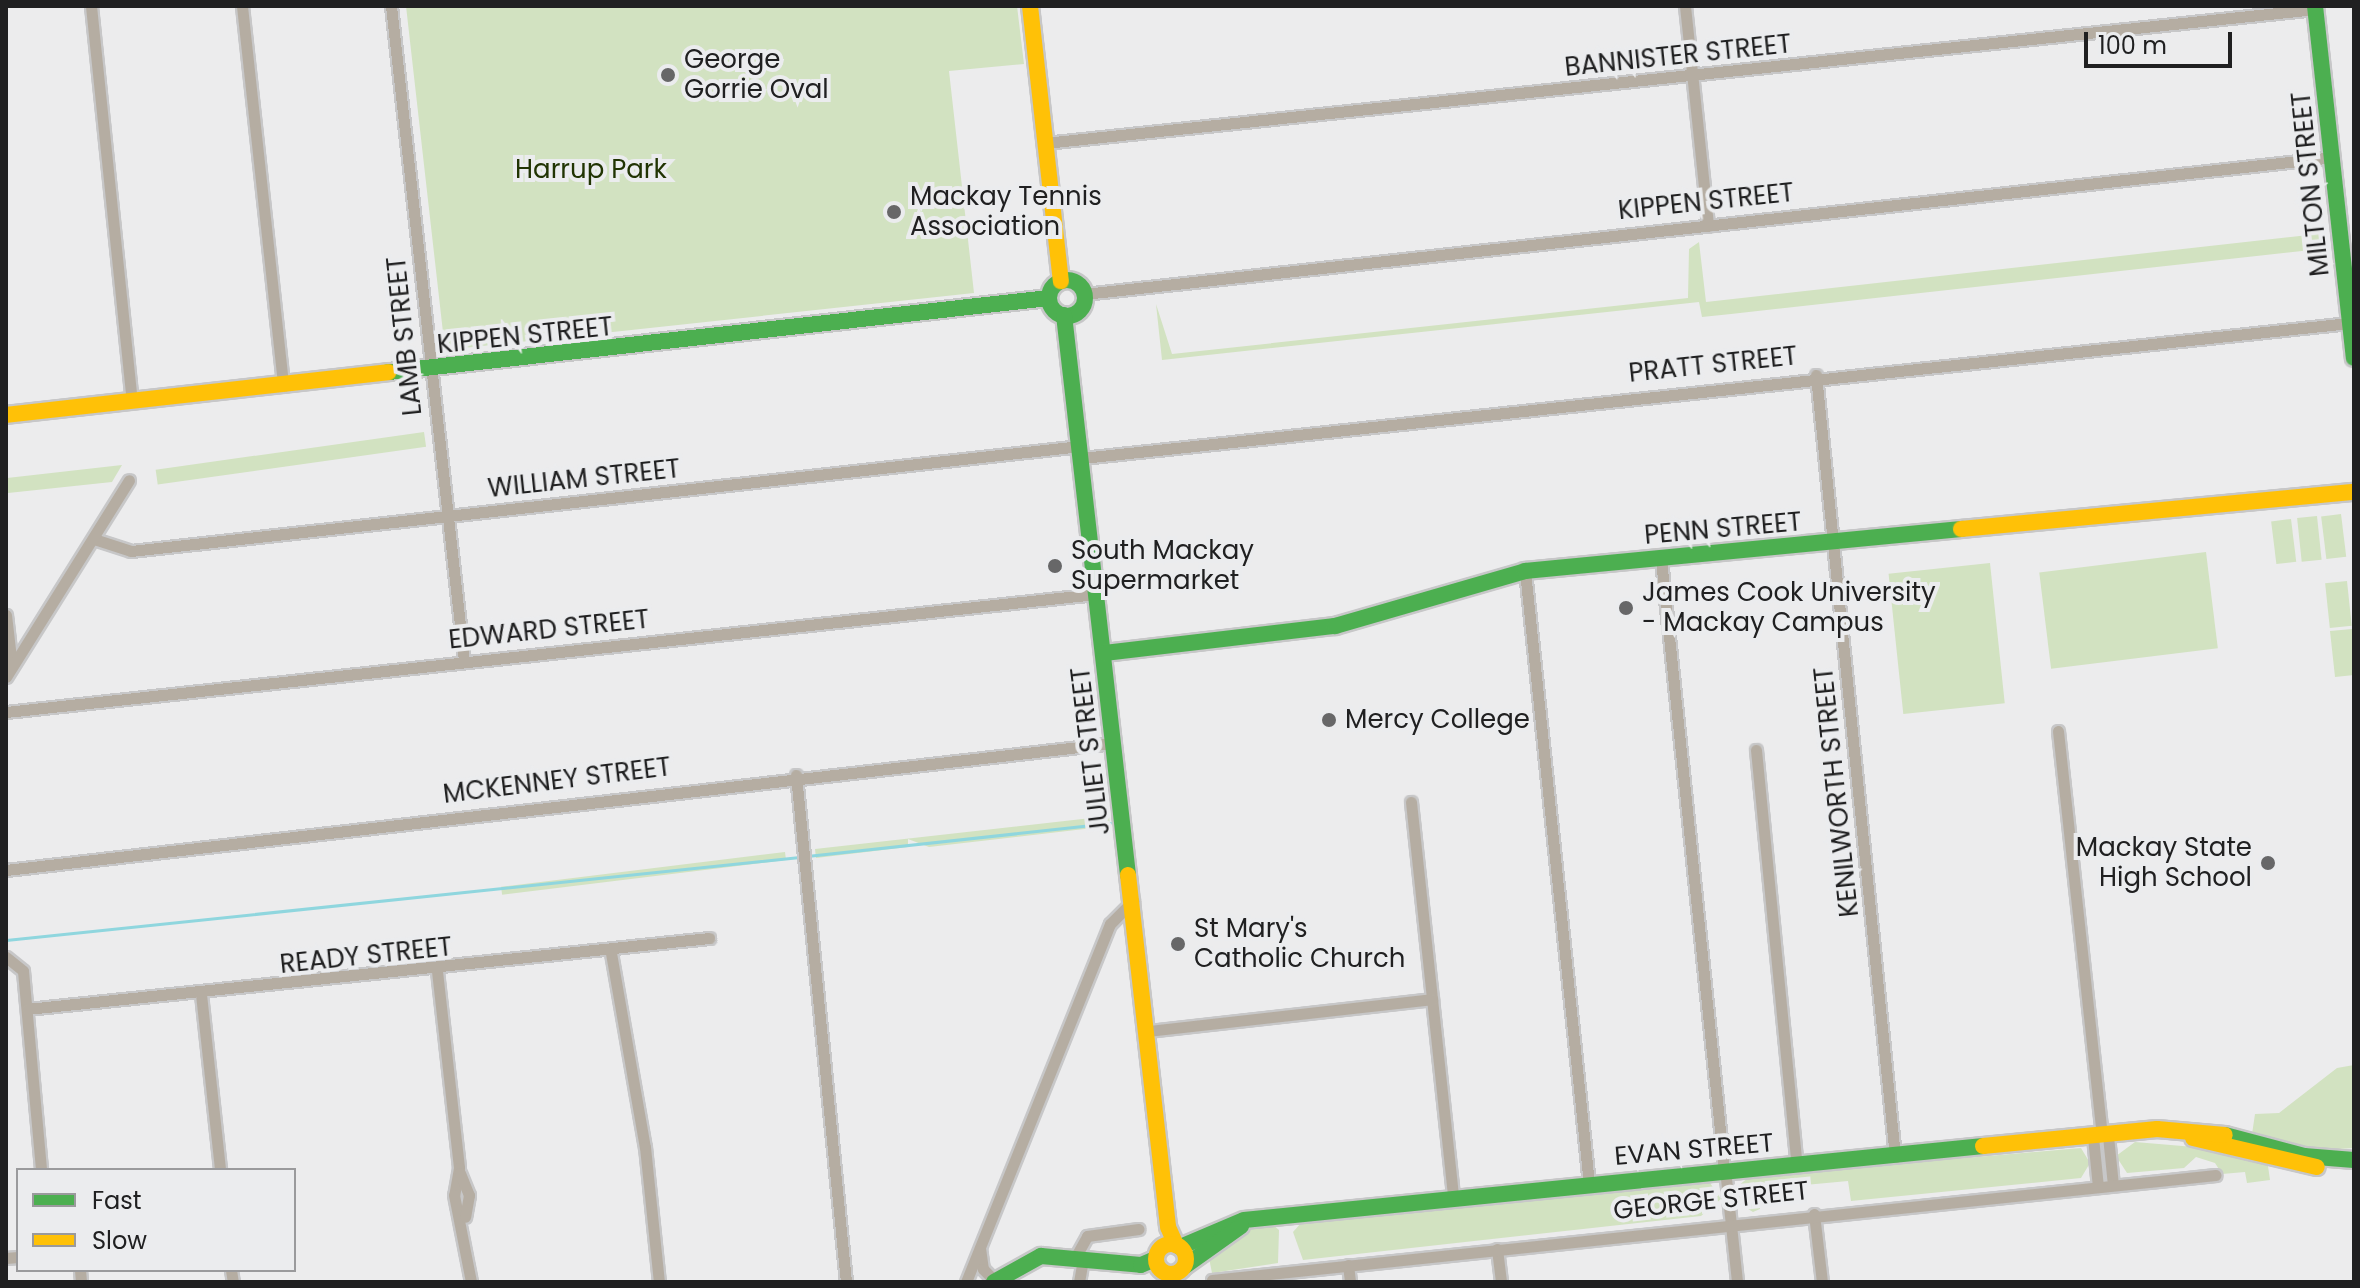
<!DOCTYPE html>
<style>
body{margin:0}
#map{position:relative;width:2360px;height:1288px;overflow:hidden;background:#ececed;font-family:Poppins,sans-serif}
div>[style]{position:absolute}
.green>*{inset:0;background:#d2e2c1;transform-origin:0 0}
.stream>*{height:3px;margin:-1.5px;padding:0 1.5px;transform-origin:1.5px;border-radius:1.5px;background:#8fd6de}
.roads{filter:drop-shadow(2px 0 #c7c7c8) drop-shadow(-2px 0 #c7c7c8) drop-shadow(0 2px #c7c7c8) drop-shadow(0 -2px #c7c7c8)}
.street>*{height:11px;margin:-5.5px;padding:0 5.5px;transform-origin:5.5px;border-radius:5.5px;background:#b5ada2}
.fast>*{height:16px;margin:-8px;padding:0 8px;transform-origin:8px;border-radius:8px;background:#4caf50}
.fast>.ring{margin:-8px;padding:0;box-sizing:content-box;background:none;border:16px solid #4caf50;border-radius:50%}
.slow>*{height:16px;margin:-8px;padding:0 8px;transform-origin:8px;border-radius:8px;background:#ffc107}
.slow>.ring{margin:-8px;padding:0;box-sizing:content-box;background:none;border:16px solid #ffc107;border-radius:50%}
.dots>*{width:22px;height:22px;translate:-50% -50%;box-sizing:border-box;border:4px solid #ebecee;border-radius:50%}
span{translate:-50% -50%;white-space:nowrap;text-align:center;line-height:1.15;-webkit-text-stroke:8px #ebecee;paint-order:stroke}
.street-label{font-size:26px;color:#202021}
.poi-label{font-size:26px;color:#202021}
.left{translate:0 -50%;text-align:left}
.right{translate:-100% -50%;text-align:right}
.park-label{font-size:26px;color:#213403}
.frame{position:absolute;inset:0;border:8px solid #202021;pointer-events:none}
.legend{position:absolute;left:16px;top:1168px;width:280px;height:104px;box-sizing:border-box;background:#ebecee;border:2px solid #9a9a9c;margin:0;padding:10px 14px;list-style:none;font-size:24px;color:#202021}
.legend li{display:flex;align-items:center;gap:16px;height:40px}
.legend b{width:40px;border:2px solid #9a9a9c}
.scale{position:absolute;left:2084px;top:32px;width:148px;height:36px;box-sizing:border-box;border:4px solid #202021;border-top:0;padding-left:10px;font-size:24px;line-height:28px;white-space:nowrap;color:#202021;-webkit-text-stroke:6px #ebecee;paint-order:stroke}
</style>
<div id="map">
<div class="green">
<i style="clip-path:polygon(406px 6px,1017px 6px,1024px 64px,949px 71px,974px 293px,445px 350px)"></i>
<i style="clip-path:polygon(2327px 233px,2329px 248px,1731px 314px,1702px 317px,1699px 302px,1162px 360px,1156px 304px,1172px 354px,1688px 298px,1689px 249px,1699px 242px,1706px 302px)"></i>
<i style="left:424px;top:432px;width:15px;height:271px;rotate:82deg"></i>
<i style="clip-path:polygon(122px 465px,112px 482px,8px 493px,7px 478px)"></i>
<i style="left:2341px;top:514px;width:43px;height:20px;rotate:83deg"></i>
<i style="left:2317px;top:516px;width:44px;height:20px;rotate:84deg"></i>
<i style="left:2291px;top:519px;width:43px;height:20px;rotate:83deg"></i>
<i style="left:2206px;top:552px;width:97px;height:168px;rotate:83deg"></i>
<i style="left:1990px;top:563px;width:141px;height:102px;rotate:84deg"></i>
<i style="left:2347px;top:581px;width:45px;height:22px;rotate:84deg"></i>
<i style="clip-path:polygon(2352px 629px,2354px 675px,2335px 677px,2330px 631px)"></i>
<i style="clip-path:polygon(1109px 816px,1110px 826px,929px 847px,908px 839px,908px 847px,816px 858px,815px 849px)"></i>
<i style="left:785px;top:852px;width:8px;height:286px;rotate:83deg"></i>
<i style="clip-path:polygon(2354px 1065px,2354px 1148px,2308px 1151px,2252px 1134px,2255px 1114px,2279px 1113px,2337px 1068px)"></i>
<i style="clip-path:polygon(2135px 1142px,2218px 1149px,2268px 1166px,2270px 1180px,2247px 1183px,2245px 1172px,2222px 1174px,2215px 1163px,2196px 1157px,2184px 1168px,2127px 1173px,2116px 1156px)"></i>
<i style="clip-path:polygon(2081px 1148px,2090px 1163px,2081px 1178px,1851px 1201px,1848px 1181px,1761px 1189px,1760px 1209px,1753px 1212px,1738px 1203px,1738px 1186px,1749px 1177px)"></i>
<i style="clip-path:polygon(1708px 1180px,1721px 1199px,1701px 1216px,1303px 1260px,1293px 1232px,1301px 1223px)"></i>
<i style="clip-path:polygon(1272px 1224px,1279px 1230px,1278px 1263px,1212px 1273px,1209px 1258px,1246px 1230px)"></i>
</div>
<div class="stream">
<i style="left:807px;top:856px;width:305px;rotate:-6.2deg"></i>
<i style="left:6px;top:940px;width:798px;rotate:-5.97deg"></i>
</div>
<div class="roads">
<div class="street">
<i style="left:91px;top:6px;width:397px;rotate:84.1deg"></i>
<i style="left:242px;top:6px;width:382px;rotate:83.8deg"></i>
<i style="left:391px;top:6px;width:659px;rotate:83.64deg"></i>
<i style="left:1685px;top:6px;width:221px;rotate:84deg"></i>
<i style="left:1045px;top:143px;width:1278px;rotate:-6.02deg"></i>
<i style="left:1084px;top:294px;width:1257px;rotate:-6.25deg"></i>
<i style="left:1816px;top:375px;width:786px;rotate:84.23deg"></i>
<i style="left:1082px;top:458px;width:1275px;rotate:-6.08deg"></i>
<i style="left:94px;top:539px;width:39px;rotate:18deg"></i>
<i style="left:131px;top:551px;width:956px;rotate:-6.31deg"></i>
<i style="left:1661px;top:559px;width:613px;rotate:84.1deg"></i>
<i style="left:1525px;top:571px;width:616px;rotate:84.04deg"></i>
<i style="left:6px;top:615px;width:52px;rotate:83.4deg"></i>
<i style="left:6px;top:677px;width:232px;rotate:-58deg"></i>
<i style="left:6px;top:712px;width:1096px;rotate:-6.18deg"></i>
<i style="left:2058px;top:731px;width:407px;rotate:83.8deg"></i>
<i style="left:1756px;top:750px;width:418px;rotate:84.4deg"></i>
<i style="left:796px;top:775px;width:509px;rotate:84.37deg"></i>
<i style="left:1411px;top:802px;width:397px;rotate:83.9deg"></i>
<i style="left:6px;top:870px;width:1115px;rotate:-6.54deg"></i>
<i style="left:611px;top:953px;width:197px;rotate:80.1deg"></i>
<i style="left:645px;top:1147px;width:136px;rotate:84.1deg"></i>
<i style="left:6px;top:957px;width:22px;rotate:39deg"></i>
<i style="left:23px;top:971px;width:200px;rotate:84.8deg"></i>
<i style="left:437px;top:971px;width:198px;rotate:83.6deg"></i>
<i style="left:459px;top:1168px;width:27px;rotate:100deg"></i>
<i style="left:454px;top:1195px;width:89px;rotate:78.9deg"></i>
<i style="left:201px;top:994px;width:177px;rotate:83.8deg"></i>
<i style="left:27px;top:1009px;width:686px;rotate:-5.94deg"></i>
<i style="left:1148px;top:1031px;width:286px;rotate:-6.4deg"></i>
<i style="left:2108px;top:1136px;width:49px;rotate:84.2deg"></i>
<i style="left:2093px;top:1137px;width:50px;rotate:84.3deg"></i>
<i style="left:1725px;top:1169px;width:114px;rotate:83.9deg"></i>
<i style="left:460px;top:1173px;width:24px;rotate:68deg"></i>
<i style="left:469px;top:1195px;width:22px;rotate:100deg"></i>
<i style="left:1814px;top:1214px;width:68px;rotate:83.3deg"></i>
<i style="left:980px;top:1248px;width:21px;rotate:82deg"></i>
<i style="left:983px;top:1269px;width:17px;rotate:45deg"></i>
<i style="left:1497px;top:1249px;width:33px;rotate:83deg"></i>
<i style="left:6px;top:1258px;width:12px;rotate:-5deg"></i>
<i style="left:1075px;top:1258px;width:25px;rotate:-61deg"></i>
<i style="left:1087px;top:1236px;width:52px;rotate:-7.7deg"></i>
<i style="left:1348px;top:1265px;width:17px;rotate:83deg"></i>
<i style="left:80px;top:1270px;width:12px;rotate:85deg"></i>
<i style="left:231px;top:1270px;width:12px;rotate:81deg"></i>
<i style="left:1212px;top:1280px;width:1009px;rotate:-5.97deg"></i>
<i style="left:966px;top:1282px;width:386px;rotate:-68.1deg"></i>
<i style="left:1110px;top:924px;width:33px;rotate:-45deg"></i>
<i style="left:1079px;top:1282px;width:23px;rotate:-80deg"></i>
</div>
<div class="fast">
<i style="left:2315px;top:6px;width:354px;rotate:83.7deg"></i>
<i class="ring" style="left:1049px;top:280px;width:20px;height:20px"></i>
<i style="left:1064px;top:315px;width:564px;rotate:83.48deg"></i>
<i style="left:389px;top:372px;width:664px;rotate:-6.4deg"></i>
<i style="left:1104px;top:653px;width:233px;rotate:-6.7deg"></i>
<i style="left:1335px;top:626px;width:198px;rotate:-16.1deg"></i>
<i style="left:1525px;top:571px;width:438px;rotate:-5.5deg"></i>
<i style="left:2225px;top:1135px;width:82px;rotate:14.9deg"></i>
<i style="left:2304px;top:1156px;width:50px;rotate:4.6deg"></i>
<i style="left:1180px;top:1247px;width:69px;rotate:-22.9deg"></i>
<i style="left:1244px;top:1220px;width:743px;rotate:-5.72deg"></i>
<i style="left:1185px;top:1266px;width:69px;rotate:-35.5deg"></i>
<i style="left:994px;top:1282px;width:54px;rotate:-29deg"></i>
<i style="left:1041px;top:1256px;width:100px;rotate:5.1deg"></i>
<i style="left:1141px;top:1265px;width:15px;rotate:-23deg"></i>
</div>
<div class="slow">
<i style="left:1030px;top:6px;width:277px;rotate:83.6deg"></i>
<i style="left:6px;top:415px;width:385px;rotate:-6.4deg"></i>
<i style="left:1961px;top:529px;width:395px;rotate:-5.4deg"></i>
<i style="left:1128px;top:875px;width:354px;rotate:83.5deg"></i>
<i style="left:1168px;top:1227px;width:20px;rotate:66deg"></i>
<i style="left:2193px;top:1138px;width:127px;rotate:13.2deg"></i>
<i style="left:1983px;top:1146px;width:175px;rotate:-5.6deg"></i>
<i style="left:2157px;top:1129px;width:68px;rotate:5deg"></i>
<i class="ring" style="left:1156px;top:1244px;width:14px;height:14px"></i>
</div>
</div>
<div class="dots">
<i style="left:668px;top:75px;background:#676768"></i>
<i style="left:894px;top:212px;background:#676768"></i>
<i style="left:1055px;top:566px;background:#676768"></i>
<i style="left:1626px;top:608px;background:#676768"></i>
<i style="left:1329px;top:720px;background:#676768"></i>
<i style="left:2268px;top:863px;background:#676768"></i>
<i style="left:1178px;top:944px;background:#676768"></i>
</div>
<div class="street-label">
<span style="left:1678px;top:56px;rotate:-6deg">BANNISTER STREET</span>
<span style="left:2311px;top:184px;rotate:-96deg">MILTON STREET</span>
<span style="left:1706px;top:202px;rotate:-6deg">KIPPEN STREET</span>
<span style="left:405px;top:336px;rotate:-96deg">LAMB STREET</span>
<span style="left:525px;top:336px;rotate:-6deg">KIPPEN STREET</span>
<span style="left:1713px;top:365px;rotate:-6deg">PRATT STREET</span>
<span style="left:584px;top:479px;rotate:-6deg">WILLIAM STREET</span>
<span style="left:1723px;top:529px;rotate:-5deg">PENN STREET</span>
<span style="left:549px;top:630px;rotate:-6deg">EDWARD STREET</span>
<span style="left:1091px;top:751px;rotate:-97deg">JULIET STREET</span>
<span style="left:557px;top:781px;rotate:-7deg">MCKENNEY STREET</span>
<span style="left:1837px;top:792px;rotate:-96deg">KENILWORTH STREET</span>
<span style="left:366px;top:956px;rotate:-6deg">READY STREET</span>
<span style="left:1694px;top:1150px;rotate:-5deg">EVAN STREET</span>
<span style="left:1711px;top:1201px;rotate:-6deg">GEORGE STREET</span>
</div>
<div class="poi-label">
<span class="left" style="left:684px;top:75px">George<br>Gorrie Oval</span>
<span class="left" style="left:910px;top:212px">Mackay Tennis<br>Association</span>
<span class="left" style="left:1071px;top:566px">South Mackay<br>Supermarket</span>
<span class="left" style="left:1642px;top:608px">James Cook University<br>- Mackay Campus</span>
<span class="left" style="left:1345px;top:720px">Mercy College</span>
<span class="right" style="left:2252px;top:863px">Mackay State<br>High School</span>
<span class="left" style="left:1194px;top:944px">St Mary's<br>Catholic Church</span>
</div>
<div class="park-label">
<span style="left:591px;top:170px">Harrup Park</span>
</div>
<div class="frame"></div>
<ul class="legend">
<li><b style="height:10px;background:#4caf50"></b>Fast</li>
<li><b style="height:10px;background:#ffc107"></b>Slow</li>
</ul>
<div class="scale">100 m</div>
</div>
